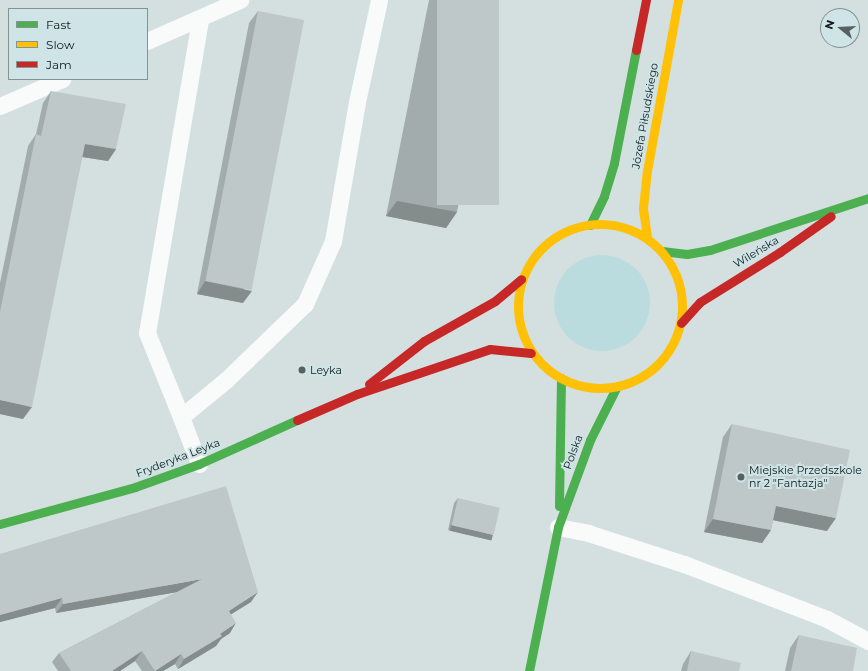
<!DOCTYPE html>
<meta charset="utf-8">
<style>
body{margin:0}
#map{position:relative;width:868px;height:671px;overflow:hidden;background:#d4e0e0;font-family:Montserrat,sans-serif}
div>[style]{position:absolute}
.green>*{inset:0;background:#bbdcde}
.round{border-radius:50%}
.lane>*{height:17px;margin:-8.5px;padding:0 8.5px;transform-origin:8.5px;border-radius:8.5px;background:#f9fafa}
.fast>*{height:9px;margin:-4.5px;padding:0 4.5px;transform-origin:4.5px;border-radius:4.5px;background:#4caf50}
.slow>*{height:9px;margin:-4.5px;padding:0 4.5px;transform-origin:4.5px;border-radius:4.5px;background:#ffc107}
.slow>.ring{margin:-4.5px;padding:0;box-sizing:content-box;background:none;border:9px solid #ffc107;border-radius:50%}
.jam>*{height:9px;margin:-4.5px;padding:0 4.5px;transform-origin:4.5px;border-radius:4.5px;background:#c62828}
.wall>*{inset:0;background:#a3acac}
.shaded-wall>*{inset:0;background:#858c8c;transform-origin:0 0}
.building>*{inset:0;background:#bec8c8;transform-origin:0 0}
.dots>*{width:11px;height:11px;translate:-50% -50%;box-sizing:border-box;border:2px solid #cee4e6;border-radius:50%}
span{translate:-50% -50%;white-space:nowrap;text-align:center;line-height:1.15;-webkit-text-stroke:4px #cee4e6;paint-order:stroke}
.street-label{font-size:11px;color:#131b1c}
.poi-label{font-size:11px;color:#131b1c}
.left{translate:0 -50%;text-align:left}
.legend{position:absolute;left:8px;top:8px;width:140px;height:72px;box-sizing:border-box;background:#cee4e6;border:1px solid #839495;margin:0;padding:5px 7px;list-style:none;font-size:12px;color:#131b1c}
.legend li{display:flex;align-items:center;gap:8px;height:20px}
.legend b{width:20px;border:1px solid #839495}
.north{position:absolute;left:820px;top:8px;width:40px;height:40px;box-sizing:border-box;background:#cee4e6;border:1px solid #839495;border-radius:50%;rotate:288deg;font-size:11px;font-weight:700;line-height:16px;text-align:center;color:#131b1c}
.north::after{content:'';display:block;margin:auto;width:14px;height:18px;background:#576061;clip-path:polygon(50% 0,100% 100%,50% 72%,0 100%)}
</style>
<div id="map">
<div class="green">
<i class="round" style="left:554px;top:255px;width:96px;height:96px"></i>
</div>
<div class="lane">
<i style="left:147px;top:41px;width:102px;rotate:-23.8deg"></i>
<i style="left:0;top:106px;width:68px;rotate:-23.5deg"></i>
<i style="left:181px;top:417px;width:91px;rotate:-112deg"></i>
<i style="left:147px;top:333px;width:319px;rotate:-80.4deg"></i>
<i style="left:199px;top:464px;width:50px;rotate:-111deg"></i>
<i style="left:181px;top:417px;width:58px;rotate:-39.4deg"></i>
<i style="left:226px;top:380px;width:110px;rotate:-43.9deg"></i>
<i style="left:305px;top:304px;width:69px;rotate:-66deg"></i>
<i style="left:333px;top:241px;width:141px;rotate:-80.2deg"></i>
<i style="left:357px;top:102px;width:104px;rotate:-77.8deg"></i>
<i style="left:558px;top:527px;width:31px;rotate:11deg"></i>
<i style="left:588px;top:533px;width:101px;rotate:17.9deg"></i>
<i style="left:684px;top:564px;width:153px;rotate:21deg"></i>
<i style="left:827px;top:619px;width:47px;rotate:28.2deg"></i>
</div>
<div class="fast">
<i style="left:590px;top:225px;width:32px;rotate:-64deg"></i>
<i style="left:604px;top:196px;width:34px;rotate:-73deg"></i>
<i style="left:614px;top:163px;width:115px;rotate:-79deg"></i>
<i style="left:662px;top:251px;width:25px;rotate:7deg"></i>
<i style="left:687px;top:254px;width:23px;rotate:-10deg"></i>
<i style="left:710px;top:250px;width:166px;rotate:-18.2deg"></i>
<i style="left:559px;top:506px;width:128px;rotate:-89.1deg"></i>
<i style="left:0;top:524px;width:140px;rotate:-15.3deg"></i>
<i style="left:135px;top:487px;width:68px;rotate:-19.8deg"></i>
<i style="left:199px;top:464px;width:107px;rotate:-24.2deg"></i>
<i style="left:529px;top:671px;width:147px;rotate:-78.6deg"></i>
<i style="left:558px;top:527px;width:93px;rotate:-69.8deg"></i>
<i style="left:590px;top:440px;width:58px;rotate:-63.4deg"></i>
</div>
<div class="slow">
<i class="ring" style="left:518px;top:224px;width:155px;height:155px"></i>
<i style="left:647px;top:237px;width:29px;rotate:-98deg"></i>
<i style="left:643px;top:208px;width:37px;rotate:-84deg"></i>
<i style="left:647px;top:171px;width:174px;rotate:-79.7deg"></i>
</div>
<div class="jam">
<i style="left:636px;top:50px;width:51px;rotate:-78.7deg"></i>
<i style="left:681px;top:323px;width:28px;rotate:-48deg"></i>
<i style="left:700px;top:302px;width:94px;rotate:-32deg"></i>
<i style="left:780px;top:252px;width:62px;rotate:-35.2deg"></i>
<i style="left:369px;top:384px;width:70px;rotate:-38deg"></i>
<i style="left:424px;top:341px;width:81px;rotate:-29.4deg"></i>
<i style="left:495px;top:301px;width:34px;rotate:-40deg"></i>
<i style="left:297px;top:420px;width:65px;rotate:-23.4deg"></i>
<i style="left:357px;top:394px;width:140px;rotate:-18.7deg"></i>
<i style="left:490px;top:349px;width:41px;rotate:5.6deg"></i>
</div>
<div class="wall">
<i style="clip-path:polygon(429px 0,499px 0,457px 212px,446px 228px,386px 216px)"></i>
<i style="clip-path:polygon(258px 11px,243px 303px,197px 294px,249px 23px)"></i>
<i style="clip-path:polygon(51px 91px,116px 149px,108px 161px,82px 157px,23px 419px,0 414px,0 283px,28px 146px,36px 134px,43px 103px)"></i>
<i style="clip-path:polygon(732px 424px,827px 531px,773px 520px,771px 530px,762px 543px,704px 532px,723px 437px)"></i>
<i style="clip-path:polygon(458px 498px,490px 540px,448px 530px,454px 503px)"></i>
<i style="clip-path:polygon(0 554px,251px 602px,231px 614px,230px 633px,221px 639px,216px 646px,178px 669px,175px 664px,163px 671px,142px 671px,135px 661px,120px 671px,58px 671px,52px 662px,59px 653px,177px 592px,56px 613px,55px 608px,0 622px)"></i>
<i style="clip-path:polygon(799px 635px,853px 671px,785px 671px,790px 648px)"></i>
<i style="clip-path:polygon(691px 651px,739px 671px,681px 671px,683px 664px)"></i>
</div>
<div class="shaded-wall">
<i style="clip-path:polygon(85px 144px,116px 149px,108px 161px,76px 156px)"></i>
<i style="clip-path:polygon(397px 201px,457px 212px,446px 228px,386px 216px)"></i>
<i style="clip-path:polygon(205px 281px,252px 291px,243px 303px,197px 294px)"></i>
<i style="clip-path:polygon(0 400px,32px 407px,23px 419px,0 414px)"></i>
<i style="clip-path:polygon(776px 506px,836px 518px,827px 531px,767px 519px)"></i>
<i style="clip-path:polygon(713px 519px,771px 530px,762px 543px,704px 532px)"></i>
<i style="left:451px;top:525px;width:43px;height:6px;rotate:13deg"></i>
<i style="clip-path:polygon(202px 579px,195px 589px,56px 613px,63px 604px)"></i>
<i style="clip-path:polygon(258px 592px,251px 602px,222px 620px,229px 611px)"></i>
<i style="clip-path:polygon(62px 598px,55px 608px,0 622px,0 615px)"></i>
<i style="clip-path:polygon(236px 623px,230px 633px,221px 639px,216px 646px,178px 669px,184px 659px,220px 634px)"></i>
<i style="clip-path:polygon(142px 651px,135px 661px,120px 671px,112px 671px)"></i>
<i style="clip-path:polygon(181px 654px,175px 664px,163px 671px,155px 671px)"></i>
</div>
<div class="building">
<i style="left:437px;top:0;width:62px;height:205px"></i>
<i style="left:258px;top:11px;width:47px;height:275px;rotate:11deg"></i>
<i style="clip-path:polygon(51px 91px,126px 104px,116px 149px,85px 144px,32px 407px,0 400px,0 312px,36px 134px,41px 136px)"></i>
<i style="clip-path:polygon(732px 424px,850px 450px,836px 518px,776px 506px,771px 530px,713px 519px)"></i>
<i style="clip-path:polygon(226px 486px,258px 592px,229px 611px,236px 623px,220px 634px,222px 636px,184px 659px,181px 654px,155px 671px,142px 651px,112px 671px,71px 671px,59px 653px,202px 579px,63px 604px,62px 598px,0 615px,0 554px)"></i>
<i style="left:458px;top:498px;width:43px;height:28px;rotate:13deg"></i>
<i style="clip-path:polygon(799px 635px,857px 648px,853px 671px,791px 671px)"></i>
<i style="clip-path:polygon(691px 651px,741px 663px,739px 671px,687px 671px)"></i>
</div>
<div class="dots">
<i style="left:302px;top:370px;background:#576061"></i>
<i style="left:741px;top:477px;background:#576061"></i>
</div>
<div class="street-label">
<span style="left:645px;top:116px;rotate:-80deg">Józefa Piłsudskiego</span>
<span style="left:756px;top:252px;rotate:-31deg">Wileńska</span>
<span style="left:573px;top:452px;rotate:-70deg">Polska</span>
<span style="left:178px;top:458px;rotate:-21deg">Fryderyka Leyka</span>
</div>
<div class="poi-label">
<span class="left" style="left:310px;top:370px">Leyka</span>
<span class="left" style="left:749px;top:477px">Miejskie Przedszkole<br>nr 2 "Fantazja"</span>
</div>
<ul class="legend">
<li><b style="height:5px;background:#4caf50"></b>Fast</li>
<li><b style="height:5px;background:#ffc107"></b>Slow</li>
<li><b style="height:5px;background:#c62828"></b>Jam</li>
</ul>
<div class="north">N</div>
</div>
